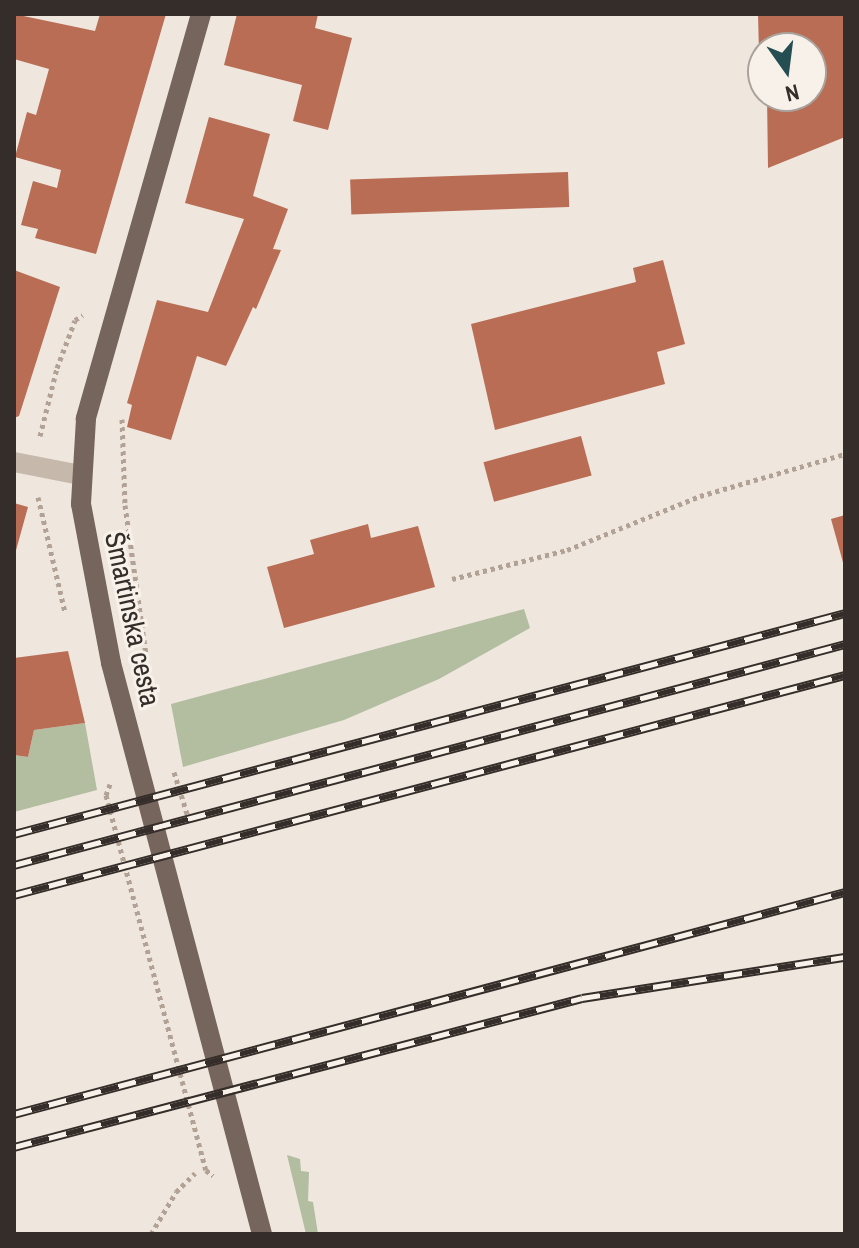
<!DOCTYPE html>
<meta charset="utf-8">
<style>
body{margin:0}
#map{position:relative;width:859px;height:1248px;overflow:hidden;background:#efe7de;font-family:"Archivo Narrow",sans-serif}
div>[style]{position:absolute}
.green>*{inset:0;background:#b3bda0}
.building>*{inset:0;background:#b86d54;transform-origin:0 0}
.path>*{height:5px;margin-top:-2.5px;transform-origin:0;background:repeating-linear-gradient(90deg,#b2a296 0 4px,transparent 0 8px)}
.tertiary>*{height:20px;margin:-10px;padding:0 10px;transform-origin:10px;border-radius:10px;background:#c6b8ab}
.primary>*{height:20px;margin:-10px;padding:0 10px;transform-origin:10px;border-radius:10px;background:#75655c}
.rail>*{height:9px;margin-top:-4.5px;transform-origin:0;background:repeating-linear-gradient(90deg,#f8f1ea 0 18px,#352d29 0 36px);box-sizing:border-box;border-block:2px solid #352d29}
span{translate:-50% -50%;white-space:nowrap;text-align:center;line-height:1.15;-webkit-text-stroke:6px #f8f1ea;paint-order:stroke}
.street-label{font-size:28px;color:#352d29}
.frame{position:absolute;inset:0;border:16px solid #352d29;pointer-events:none}
.north{position:absolute;left:747px;top:32px;width:80px;height:80px;box-sizing:border-box;background:#f8f1ea;border:2px solid #aaa39d;border-radius:50%;rotate:166deg;font-size:22px;font-weight:700;line-height:32px;text-align:center;color:#352d29}
.north::after{content:'';display:block;margin:auto;width:28px;height:36px;background:#244e52;clip-path:polygon(50% 0,100% 100%,50% 72%,0 100%)}
</style>
<div id="map">
<div class="green">
<i style="clip-path:polygon(524px 609px,530px 628px,439px 679px,344px 720px,183px 767px,171px 704px)"></i>
<i style="clip-path:polygon(85px 723px,97px 790px,14px 812px,14px 755px,28px 757px,34px 730px)"></i>
<i style="clip-path:polygon(287px 1155px,300px 1159px,301px 1171px,309px 1172px,308px 1201px,313px 1202px,318px 1234px,306px 1234px)"></i>
</div>
<div class="building">
<i style="clip-path:polygon(14px 14px,95px 31px,100px 14px,166px 14px,96px 254px,35px 238px,38px 229px,21px 225px,33px 181px,57px 188px,61px 170px,15px 157px,27px 112px,36px 115px,49px 69px,14px 59px)"></i>
<i style="clip-path:polygon(237px 14px,318px 14px,315px 28px,352px 38px,328px 130px,293px 121px,302px 85px,224px 65px)"></i>
<i style="clip-path:polygon(758px 14px,845px 14px,845px 137px,768px 168px,767px 96px,811px 96px,811px 48px,763px 48px,759px 53px)"></i>
<i style="clip-path:polygon(209px 117px,270px 134px,253px 196px,288px 209px,273px 249px,281px 250px,256px 309px,253px 307px,226px 366px,197px 356px,171px 440px,127px 427px,132px 405px,127px 403px,157px 300px,208px 312px,244px 219px,185px 203px)"></i>
<i style="left:568px;top:172px;width:35px;height:218px;rotate:88deg"></i>
<i style="clip-path:polygon(663px 260px,685px 344px,657px 352px,665px 384px,495px 430px,471px 324px,636px 282px,633px 268px)"></i>
<i style="clip-path:polygon(14px 270px,60px 287px,19px 416px,14px 418px)"></i>
<i style="left:581px;top:436px;width:41px;height:101px;rotate:75deg"></i>
<i style="clip-path:polygon(14px 503px,28px 507px,15px 554px,14px 554px)"></i>
<i style="clip-path:polygon(845px 515px,845px 566px,844px 566px,831px 519px)"></i>
<i style="clip-path:polygon(368px 524px,371px 538px,418px 526px,435px 587px,284px 628px,267px 567px,314px 554px,310px 540px)"></i>
<i style="clip-path:polygon(68px 651px,85px 723px,34px 730px,28px 757px,14px 755px,14px 658px)"></i>
</div>
<div class="path">
<i style="left:122px;top:419px;width:86px;rotate:88deg"></i>
<i style="left:125px;top:505px;width:151px;rotate:82deg"></i>
<i style="left:40px;top:436px;width:70px;rotate:-76deg"></i>
<i style="left:57px;top:368px;width:51px;rotate:-69.4deg"></i>
<i style="left:75px;top:320px;width:9px;rotate:-32deg"></i>
<i style="left:38px;top:497px;width:118px;rotate:76.8deg"></i>
<i style="left:452px;top:579px;width:119px;rotate:-14.2deg"></i>
<i style="left:567px;top:550px;width:144px;rotate:-22.1deg"></i>
<i style="left:700px;top:496px;width:151px;rotate:-16.2deg"></i>
<i style="left:174px;top:772px;width:53px;rotate:72.6deg"></i>
<i style="left:110px;top:784px;width:12px;rotate:110deg"></i>
<i style="left:106px;top:795px;width:388px;rotate:75.1deg"></i>
<i style="left:206px;top:1170px;width:9px;rotate:41deg"></i>
<i style="left:151px;top:1234px;width:49px;rotate:-59.2deg"></i>
<i style="left:176px;top:1192px;width:27px;rotate:-45deg"></i>
</div>
<div class="tertiary">
<i style="left:14px;top:462px;width:67px;rotate:11.1deg"></i>
</div>
<div class="primary">
<i style="left:201px;top:14px;width:421px;rotate:105.9deg"></i>
<i style="left:86px;top:419px;width:85px;rotate:93.4deg"></i>
<i style="left:81px;top:504px;width:162px;rotate:79.3deg"></i>
<i style="left:111px;top:663px;width:591px;rotate:75.19deg"></i>
</div>
<div class="rail">
<i style="left:14px;top:834px;width:860px;rotate:-14.89deg"></i>
<i style="left:14px;top:865px;width:860px;rotate:-14.89deg"></i>
<i style="left:14px;top:895px;width:860px;rotate:-14.83deg"></i>
<i style="left:14px;top:1114px;width:860px;rotate:-14.96deg"></i>
<i style="left:14px;top:1147px;width:587px;rotate:-14.7deg"></i>
<i style="left:582px;top:998px;width:266px;rotate:-8.9deg"></i>
</div>
<div class="street-label">
<span style="left:133px;top:619px;rotate:78deg">Šmartinska cesta</span>
</div>
<div class="frame"></div>
<div class="north">N</div>
</div>
